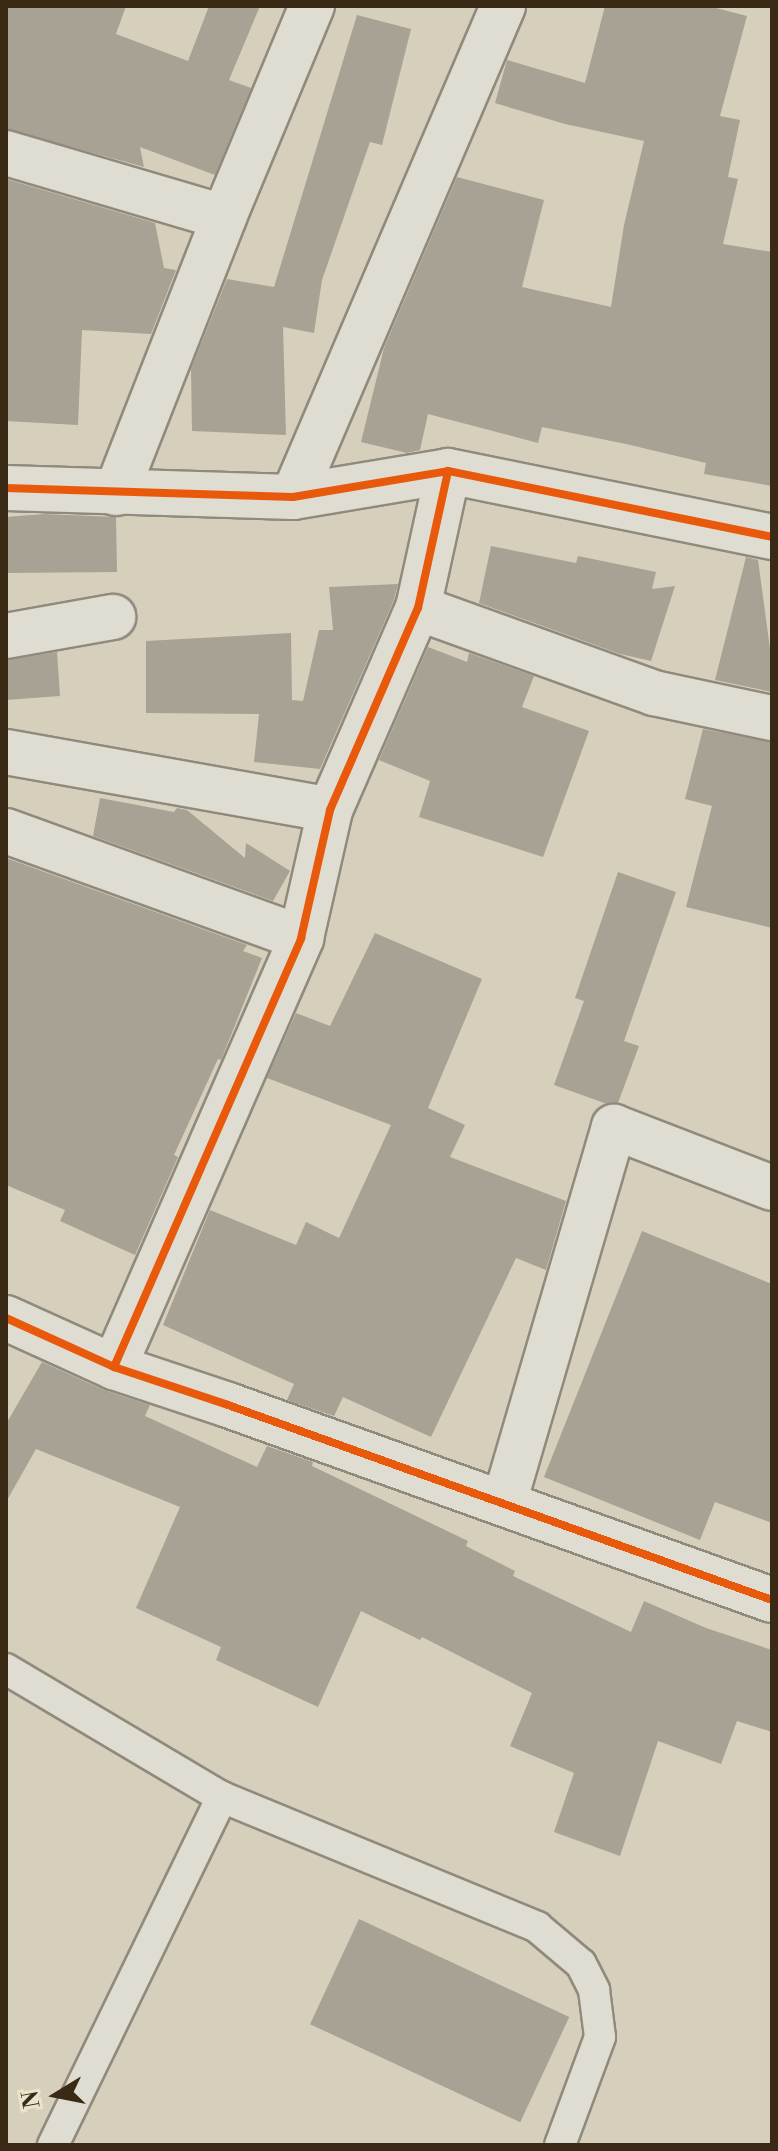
<!DOCTYPE html>
<style>
body{margin:0}
#map{position:relative;width:778px;height:2151px;overflow:hidden;background:#d6cfbc;font-family:"Libre Bodoni",serif}
div>[style]{position:absolute}
.building>*{inset:0;background:#a8a294;transform-origin:0 0}
.roads{filter:drop-shadow(2px 0 #908a7d) drop-shadow(-2px 0 #908a7d) drop-shadow(0 2px #908a7d) drop-shadow(0 -2px #908a7d)}
.service>*{height:30px;margin:-15px;padding:0 15px;transform-origin:15px;border-radius:15px;background:#dfdcd2}
.minor>*{height:44px;margin:-22px;padding:0 22px;transform-origin:22px;border-radius:22px;background:#dfdcd2}
.tertiary>*{height:44px;margin:-22px;padding:0 22px;transform-origin:22px;border-radius:22px;background:#dfdcd2}
.cycleway>*{height:8px;margin:-4px;padding:0 4px;transform-origin:4px;border-radius:4px;background:#e8590c}
span{translate:-50% -50%;white-space:nowrap;text-align:center;line-height:1.15;-webkit-text-stroke:6px #ebe4cc;paint-order:stroke}
.frame{position:absolute;inset:0;border:8px solid #392915;pointer-events:none}
.north{position:absolute;left:16px;top:2055px;width:80px;height:80px;-webkit-text-stroke:6px #ebe4cc;paint-order:stroke;rotate:260deg;font-size:22px;font-weight:700;line-height:32px;text-align:center;color:#392915}
.north::after{content:'';display:block;margin:auto;width:28px;height:36px;background:#392915;clip-path:polygon(50% 0,100% 100%,50% 72%,0 100%)}
</style>
<div id="map">
<div class="building">
<i style="clip-path:polygon(6px 6px,126px 6px,116px 34px,188px 61px,209px 6px,260px 6px,229px 80px,251px 88px,215px 175px,140px 147px,144px 167px,6px 129px)"></i>
<i style="clip-path:polygon(605px 6px,708px 6px,747px 16px,720px 116px,740px 120px,728px 177px,738px 179px,723px 244px,772px 252px,772px 486px,704px 474px,706px 463px,626px 444px,542px 427px,538px 443px,428px 414px,420px 450px,407px 453px,361px 442px,384px 348px,457px 177px,544px 200px,522px 287px,611px 307px,624px 225px,644px 141px,565px 124px,495px 103px,507px 60px,585px 83px)"></i>
<i style="clip-path:polygon(357px 15px,411px 29px,382px 145px,370px 142px,322px 280px,314px 333px,283px 327px,286px 435px,192px 431px,191px 369px,227px 279px,274px 287px)"></i>
<i style="clip-path:polygon(6px 179px,155px 223px,164px 268px,176px 270px,151px 334px,82px 330px,78px 425px,6px 421px)"></i>
<i style="clip-path:polygon(44px 514px,116px 517px,117px 572px,6px 573px,6px 517px)"></i>
<i style="clip-path:polygon(491px 546px,576px 563px,578px 556px,656px 572px,652px 589px,675px 586px,651px 661px,620px 654px,479px 603px)"></i>
<i style="clip-path:polygon(746px 557px,758px 560px,772px 663px,772px 692px,715px 680px)"></i>
<i style="clip-path:polygon(398px 584px,394px 600px,320px 769px,254px 762px,259px 714px,146px 713px,146px 641px,291px 633px,292px 700px,303px 701px,319px 630px,333px 630px,329px 587px)"></i>
<i style="clip-path:polygon(428px 647px,467px 662px,469px 653px,534px 676px,522px 707px,589px 731px,543px 857px,419px 817px,430px 781px,379px 760px)"></i>
<i style="clip-path:polygon(57px 652px,60px 696px,6px 700px,6px 660px)"></i>
<i style="clip-path:polygon(703px 729px,772px 742px,772px 928px,686px 907px,712px 806px,685px 799px)"></i>
<i style="clip-path:polygon(100px 798px,174px 812px,177px 808px,187px 810px,245px 858px,246px 843px,290px 871px,273px 901px,93px 836px)"></i>
<i style="clip-path:polygon(6px 858px,247px 945px,243px 951px,262px 958px,221px 1060px,218px 1059px,174px 1155px,178px 1157px,135px 1255px,60px 1221px,65px 1210px,6px 1185px)"></i>
<i style="clip-path:polygon(618px 872px,676px 892px,624px 1041px,639px 1046px,618px 1103px,607px 1104px,554px 1085px,584px 1001px,575px 998px)"></i>
<i style="clip-path:polygon(375px 933px,482px 979px,428px 1108px,465px 1125px,450px 1157px,566px 1201px,546px 1270px,516px 1258px,431px 1437px,343px 1397px,334px 1416px,287px 1400px,294px 1384px,163px 1325px,210px 1210px,296px 1245px,306px 1222px,339px 1238px,391px 1125px,267px 1078px,296px 1013px,330px 1026px)"></i>
<i style="clip-path:polygon(642px 1231px,772px 1284px,772px 1523px,715px 1502px,700px 1540px,544px 1477px)"></i>
<i style="clip-path:polygon(42px 1362px,104px 1390px,150px 1405px,145px 1416px,257px 1467px,267px 1446px,313px 1462px,312px 1466px,468px 1541px,466px 1546px,515px 1571px,513px 1576px,631px 1632px,644px 1601px,706px 1628px,772px 1650px,772px 1732px,737px 1721px,721px 1764px,658px 1741px,620px 1856px,554px 1832px,574px 1773px,510px 1746px,532px 1693px,422px 1637px,420px 1640px,361px 1611px,318px 1707px,216px 1660px,221px 1647px,136px 1608px,180px 1507px,36px 1449px,6px 1502px,6px 1424px)"></i>
<i style="left:359px;top:1919px;width:232px;height:116px;rotate:25deg"></i>
</div>
<div class="roads">
<div class="service">
<i style="left:6px;top:1669px;width:251px;rotate:30.7deg"></i>
<i style="left:222px;top:1797px;width:341px;rotate:22.4deg"></i>
<i style="left:537px;top:1927px;width:57px;rotate:40.1deg"></i>
<i style="left:581px;top:1964px;width:29px;rotate:63deg"></i>
<i style="left:594px;top:1990px;width:47px;rotate:82.7deg"></i>
<i style="left:600px;top:2037px;width:115px;rotate:110.3deg"></i>
<i style="left:53px;top:2145px;width:387px;rotate:-64.1deg"></i>
</div>
<div class="minor">
<i style="left:6px;top:153px;width:227px;rotate:16.4deg"></i>
<i style="left:6px;top:488px;width:287px;rotate:1.8deg"></i>
<i style="left:293px;top:497px;width:157px;rotate:-9.5deg"></i>
<i style="left:448px;top:471px;width:331px;rotate:11.5deg"></i>
<i style="left:116px;top:493px;width:296px;rotate:-68.6deg"></i>
<i style="left:224px;top:217px;width:229px;rotate:-67.4deg"></i>
<i style="left:293px;top:497px;width:534px;rotate:-66.84deg"></i>
<i style="left:418px;top:608px;width:251px;rotate:19.8deg"></i>
<i style="left:654px;top:693px;width:121px;rotate:12deg"></i>
<i style="left:6px;top:636px;width:109px;rotate:-10.1deg"></i>
<i style="left:6px;top:752px;width:329px;rotate:10.1deg"></i>
<i style="left:6px;top:831px;width:314px;rotate:19.9deg"></i>
<i style="left:114px;top:1367px;width:468px;rotate:-66.4deg"></i>
<i style="left:301px;top:938px;width:131px;rotate:-77.2deg"></i>
<i style="left:330px;top:810px;width:220px;rotate:-66.5deg"></i>
<i style="left:418px;top:608px;width:140px;rotate:-77.6deg"></i>
<i style="left:504px;top:1503px;width:392px;rotate:-73.7deg"></i>
<i style="left:614px;top:1127px;width:169px;rotate:21.1deg"></i>
</div>
<div class="tertiary">
<i style="left:6px;top:1318px;width:119px;rotate:24.4deg"></i>
<i style="left:114px;top:1367px;width:120px;rotate:18.4deg"></i>
<i style="left:228px;top:1405px;width:578px;rotate:19.72deg"></i>
</div>
</div>
<div class="cycleway">
<i style="left:6px;top:488px;width:287px;rotate:1.8deg"></i>
<i style="left:293px;top:497px;width:157px;rotate:-9.5deg"></i>
<i style="left:448px;top:471px;width:331px;rotate:11.5deg"></i>
<i style="left:6px;top:1318px;width:119px;rotate:24.4deg"></i>
<i style="left:114px;top:1367px;width:120px;rotate:18.4deg"></i>
<i style="left:228px;top:1405px;width:578px;rotate:19.72deg"></i>
<i style="left:114px;top:1367px;width:468px;rotate:-66.4deg"></i>
<i style="left:301px;top:938px;width:131px;rotate:-77.2deg"></i>
<i style="left:330px;top:810px;width:220px;rotate:-66.5deg"></i>
<i style="left:418px;top:608px;width:140px;rotate:-77.6deg"></i>
</div>
<div class="frame"></div>
<div class="north">N</div>
</div>
